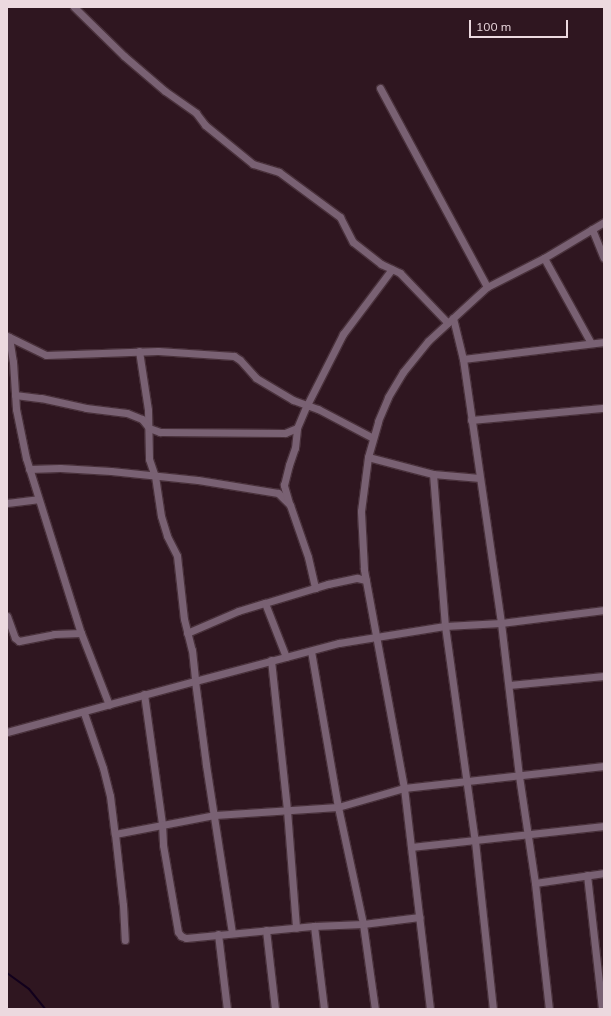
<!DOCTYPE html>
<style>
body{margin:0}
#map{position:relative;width:611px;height:1016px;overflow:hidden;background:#2f1620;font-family:Mulish,sans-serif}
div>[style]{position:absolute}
.stream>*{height:2px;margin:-1px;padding:0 1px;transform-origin:1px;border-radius:1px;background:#12001c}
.roads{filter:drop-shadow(1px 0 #49313b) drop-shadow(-1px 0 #49313b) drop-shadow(0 1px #49313b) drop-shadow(0 -1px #49313b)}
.minor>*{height:7px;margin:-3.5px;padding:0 3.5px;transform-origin:3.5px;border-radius:3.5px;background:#796173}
span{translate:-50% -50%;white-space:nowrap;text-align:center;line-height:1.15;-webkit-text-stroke:4px #2f1620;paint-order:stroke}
.frame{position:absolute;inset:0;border:8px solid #ecd9df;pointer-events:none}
.scale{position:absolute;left:469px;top:20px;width:99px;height:18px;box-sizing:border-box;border:2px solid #ecd9df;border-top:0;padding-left:5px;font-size:12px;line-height:14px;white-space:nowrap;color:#ecd9df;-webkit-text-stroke:3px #2f1620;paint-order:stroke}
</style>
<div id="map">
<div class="stream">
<i style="left:7px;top:973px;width:27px;rotate:36deg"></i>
<i style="left:29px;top:989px;width:26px;rotate:51deg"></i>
</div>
<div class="roads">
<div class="minor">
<i style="left:74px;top:7px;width:70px;rotate:44.4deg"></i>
<i style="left:124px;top:56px;width:54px;rotate:40.5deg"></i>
<i style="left:165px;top:91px;width:38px;rotate:35deg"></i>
<i style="left:196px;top:113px;width:15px;rotate:53deg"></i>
<i style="left:205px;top:125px;width:62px;rotate:39.1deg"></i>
<i style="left:253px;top:164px;width:27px;rotate:17deg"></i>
<i style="left:279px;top:172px;width:76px;rotate:36.4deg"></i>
<i style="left:340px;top:217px;width:28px;rotate:63deg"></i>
<i style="left:353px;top:242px;width:36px;rotate:38deg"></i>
<i style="left:381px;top:264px;width:21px;rotate:25deg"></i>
<i style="left:400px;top:273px;width:69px;rotate:46.2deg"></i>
<i style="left:380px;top:88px;width:226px;rotate:61.7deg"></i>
<i style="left:592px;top:229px;width:31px;rotate:68deg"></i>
<i style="left:544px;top:258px;width:97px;rotate:61.1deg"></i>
<i style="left:453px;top:318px;width:42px;rotate:76.3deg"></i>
<i style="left:463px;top:359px;width:267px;rotate:81.8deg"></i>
<i style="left:501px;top:623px;width:154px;rotate:83.3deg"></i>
<i style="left:519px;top:776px;width:108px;rotate:81.5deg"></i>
<i style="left:535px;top:883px;width:127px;rotate:83.7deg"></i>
<i style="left:7px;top:336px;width:43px;rotate:26deg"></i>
<i style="left:46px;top:355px;width:112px;rotate:-2deg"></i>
<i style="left:158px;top:351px;width:76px;rotate:3.8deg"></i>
<i style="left:234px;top:356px;width:7px;rotate:34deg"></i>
<i style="left:240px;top:360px;width:24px;rotate:48deg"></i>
<i style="left:256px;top:378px;width:43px;rotate:30.7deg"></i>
<i style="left:293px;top:400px;width:27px;rotate:20deg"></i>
<i style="left:318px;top:409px;width:62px;rotate:27.8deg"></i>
<i style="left:9px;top:337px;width:25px;rotate:81deg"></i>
<i style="left:13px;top:362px;width:47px;rotate:86.3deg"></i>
<i style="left:16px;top:409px;width:50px;rotate:78.5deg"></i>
<i style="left:26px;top:458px;width:183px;rotate:72.6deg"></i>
<i style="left:81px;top:633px;width:77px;rotate:68.7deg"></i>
<i style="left:139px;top:351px;width:60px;rotate:81.3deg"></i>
<i style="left:148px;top:410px;width:49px;rotate:88.8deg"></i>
<i style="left:149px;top:459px;width:18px;rotate:71deg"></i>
<i style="left:155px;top:476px;width:40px;rotate:81.5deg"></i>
<i style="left:161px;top:516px;width:21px;rotate:73deg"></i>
<i style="left:167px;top:536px;width:22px;rotate:63deg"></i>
<i style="left:177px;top:556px;width:63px;rotate:83.7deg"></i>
<i style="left:184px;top:619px;width:32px;rotate:76deg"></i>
<i style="left:192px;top:650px;width:31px;rotate:84deg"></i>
<i style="left:195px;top:681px;width:149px;rotate:-14.8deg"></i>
<i style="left:339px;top:643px;width:107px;rotate:-9.1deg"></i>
<i style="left:445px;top:626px;width:56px;rotate:-3.1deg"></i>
<i style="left:501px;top:623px;width:104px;rotate:-7.2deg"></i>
<i style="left:463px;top:359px;width:142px;rotate:-6.9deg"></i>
<i style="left:15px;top:395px;width:26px;rotate:7deg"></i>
<i style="left:41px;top:398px;width:46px;rotate:12.5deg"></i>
<i style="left:86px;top:408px;width:41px;rotate:7deg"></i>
<i style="left:127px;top:413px;width:16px;rotate:22deg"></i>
<i style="left:142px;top:419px;width:11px;rotate:52deg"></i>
<i style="left:149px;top:428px;width:12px;rotate:20deg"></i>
<i style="left:160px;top:432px;width:125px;rotate:0.5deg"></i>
<i style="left:285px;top:433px;width:13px;rotate:-23deg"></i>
<i style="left:471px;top:420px;width:134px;rotate:-5.2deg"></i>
<i style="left:368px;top:457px;width:67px;rotate:14.7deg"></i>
<i style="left:433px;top:474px;width:47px;rotate:4.9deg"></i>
<i style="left:29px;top:469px;width:31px;rotate:-2deg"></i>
<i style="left:60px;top:468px;width:51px;rotate:3.4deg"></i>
<i style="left:111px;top:471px;width:87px;rotate:5.9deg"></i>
<i style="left:198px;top:480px;width:81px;rotate:9.2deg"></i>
<i style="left:278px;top:493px;width:17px;rotate:45deg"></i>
<i style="left:290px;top:505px;width:55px;rotate:70.9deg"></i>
<i style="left:308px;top:557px;width:32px;rotate:77deg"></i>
<i style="left:433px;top:474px;width:152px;rotate:85.5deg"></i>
<i style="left:445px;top:626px;width:217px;rotate:82.1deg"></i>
<i style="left:475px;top:841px;width:169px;rotate:83.9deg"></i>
<i style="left:7px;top:503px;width:31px;rotate:-7deg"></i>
<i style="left:289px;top:503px;width:19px;rotate:-106deg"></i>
<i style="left:284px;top:485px;width:21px;rotate:-76deg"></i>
<i style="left:289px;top:465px;width:18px;rotate:-71deg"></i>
<i style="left:295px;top:448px;width:20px;rotate:-84deg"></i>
<i style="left:297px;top:428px;width:25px;rotate:-67deg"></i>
<i style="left:307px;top:405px;width:80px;rotate:-63.1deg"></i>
<i style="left:343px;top:334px;width:81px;rotate:-53deg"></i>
<i style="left:7px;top:616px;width:23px;rotate:70deg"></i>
<i style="left:15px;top:638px;width:5px;rotate:37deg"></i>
<i style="left:19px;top:641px;width:36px;rotate:-11deg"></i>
<i style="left:54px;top:634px;width:27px;rotate:-2deg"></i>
<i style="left:187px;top:633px;width:56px;rotate:-23.3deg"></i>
<i style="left:238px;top:611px;width:28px;rotate:-17deg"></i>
<i style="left:311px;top:651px;width:158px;rotate:80.2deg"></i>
<i style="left:338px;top:807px;width:120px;rotate:77.9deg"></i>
<i style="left:363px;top:924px;width:86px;rotate:82deg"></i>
<i style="left:286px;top:657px;width:58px;rotate:-111.3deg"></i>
<i style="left:265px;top:603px;width:66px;rotate:-16.8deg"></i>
<i style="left:328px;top:584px;width:30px;rotate:-12deg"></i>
<i style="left:357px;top:578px;width:9px;rotate:13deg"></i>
<i style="left:271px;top:660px;width:151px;rotate:83.9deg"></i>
<i style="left:287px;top:810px;width:118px;rotate:85.6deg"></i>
<i style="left:509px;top:685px;width:95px;rotate:-5.4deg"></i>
<i style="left:144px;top:694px;width:131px;rotate:82.1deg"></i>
<i style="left:162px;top:824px;width:21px;rotate:87deg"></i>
<i style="left:163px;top:845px;width:88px;rotate:80.2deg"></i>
<i style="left:178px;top:932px;width:5px;rotate:53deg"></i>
<i style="left:181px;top:936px;width:5px;rotate:22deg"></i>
<i style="left:186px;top:938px;width:129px;rotate:-5.4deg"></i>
<i style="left:314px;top:926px;width:49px;rotate:-2.3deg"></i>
<i style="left:363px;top:924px;width:57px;rotate:-7deg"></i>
<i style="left:84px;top:713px;width:58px;rotate:70.9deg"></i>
<i style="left:103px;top:768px;width:29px;rotate:76deg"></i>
<i style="left:110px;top:796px;width:38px;rotate:83deg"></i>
<i style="left:115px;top:834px;width:102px;rotate:-10.8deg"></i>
<i style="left:215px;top:815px;width:123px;rotate:-3.7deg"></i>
<i style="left:338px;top:807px;width:69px;rotate:-16.1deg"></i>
<i style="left:404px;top:788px;width:201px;rotate:-6.3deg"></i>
<i style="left:7px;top:732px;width:195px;rotate:-15.2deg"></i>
<i style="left:195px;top:681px;width:85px;rotate:82.5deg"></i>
<i style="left:206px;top:765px;width:170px;rotate:81.2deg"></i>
<i style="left:115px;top:834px;width:71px;rotate:83.6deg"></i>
<i style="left:123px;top:905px;width:35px;rotate:87deg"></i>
<i style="left:411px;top:847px;width:194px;rotate:-6.2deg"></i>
<i style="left:587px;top:875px;width:135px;rotate:83.6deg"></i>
<i style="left:535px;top:883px;width:70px;rotate:-8.2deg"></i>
<i style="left:314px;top:926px;width:84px;rotate:83.1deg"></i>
<i style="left:266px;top:930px;width:80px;rotate:83.5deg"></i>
<i style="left:218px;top:934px;width:76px;rotate:83.2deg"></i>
<i style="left:430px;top:1009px;width:223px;rotate:-96.7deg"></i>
<i style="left:404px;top:788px;width:223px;rotate:-100.4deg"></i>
<i style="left:364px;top:569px;width:58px;rotate:-93deg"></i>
<i style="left:361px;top:511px;width:54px;rotate:-82.6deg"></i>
<i style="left:368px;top:457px;width:37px;rotate:-74deg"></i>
<i style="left:378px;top:421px;width:26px;rotate:-67deg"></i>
<i style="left:388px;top:397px;width:29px;rotate:-59deg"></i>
<i style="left:403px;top:372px;width:40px;rotate:-51deg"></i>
<i style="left:428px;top:341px;width:80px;rotate:-42.5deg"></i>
<i style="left:487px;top:287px;width:64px;rotate:-27deg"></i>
<i style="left:544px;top:258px;width:70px;rotate:-31deg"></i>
</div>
</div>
<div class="frame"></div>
<div class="scale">100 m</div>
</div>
